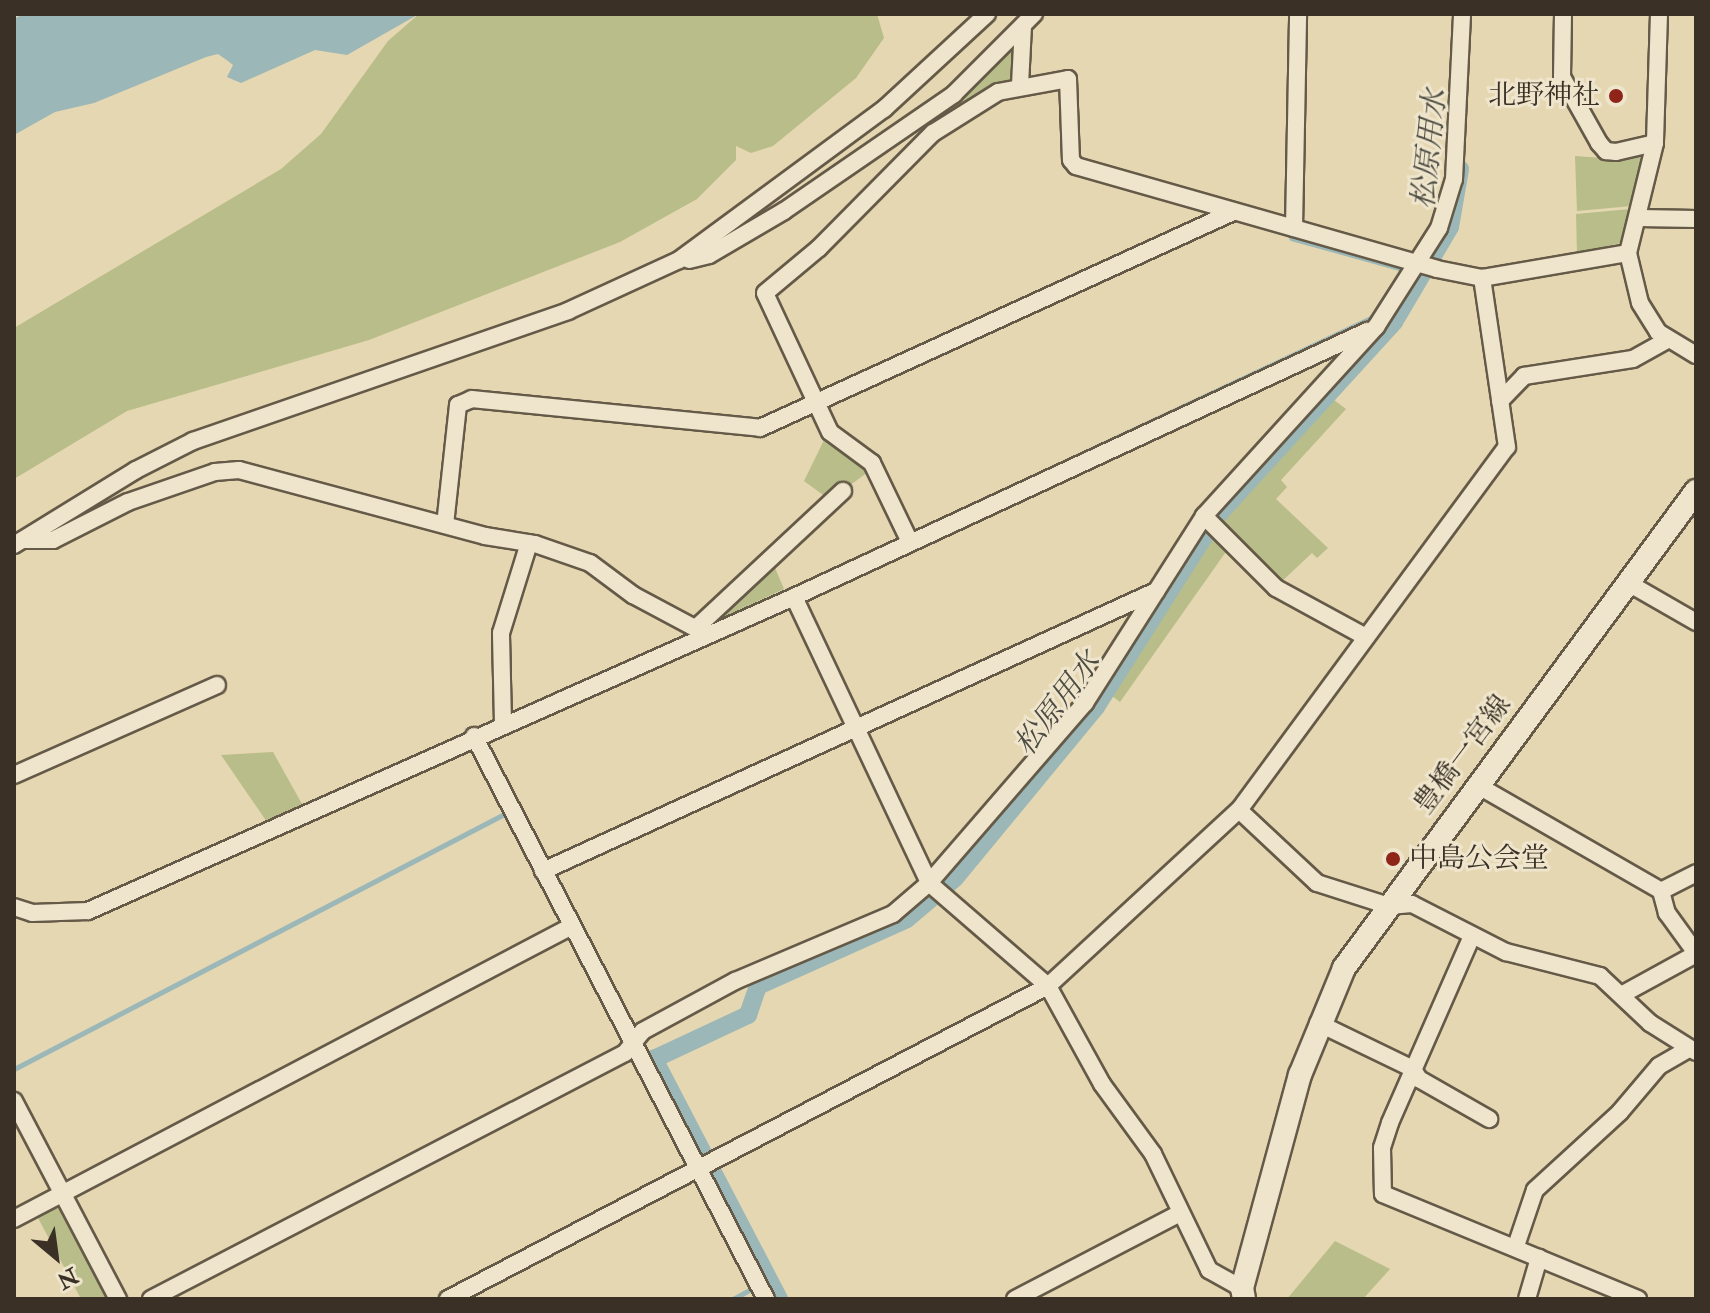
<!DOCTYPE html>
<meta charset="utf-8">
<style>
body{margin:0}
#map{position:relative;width:1710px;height:1313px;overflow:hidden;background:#e5d7b1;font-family:"IM FELL Double Pica","Noto Serif JP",serif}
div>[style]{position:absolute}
.green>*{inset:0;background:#b8bd89}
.water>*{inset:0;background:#9bb7b7}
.stream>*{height:5px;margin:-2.5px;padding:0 2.5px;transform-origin:2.5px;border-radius:2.5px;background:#9bb7b7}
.canal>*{height:18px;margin:-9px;padding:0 9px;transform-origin:9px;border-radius:9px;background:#9bb7b7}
.roads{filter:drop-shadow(2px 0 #655a48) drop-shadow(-2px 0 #655a48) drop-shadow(0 2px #655a48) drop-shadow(0 -2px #655a48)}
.street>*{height:16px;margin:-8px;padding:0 8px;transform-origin:8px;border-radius:8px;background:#eee5cc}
.secondary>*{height:22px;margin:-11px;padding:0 11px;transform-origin:11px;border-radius:11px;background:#eee5cc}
.dots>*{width:22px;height:22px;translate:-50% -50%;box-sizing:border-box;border:4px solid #eee5cc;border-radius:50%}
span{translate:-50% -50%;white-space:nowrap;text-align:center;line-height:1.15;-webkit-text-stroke:6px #eee5cc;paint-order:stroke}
.poi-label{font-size:28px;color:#3a3025}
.right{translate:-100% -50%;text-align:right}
.left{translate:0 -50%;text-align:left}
.street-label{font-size:28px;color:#3a3025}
.water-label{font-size:30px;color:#4d4b42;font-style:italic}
.frame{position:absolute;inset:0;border:16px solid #3a3025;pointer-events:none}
.north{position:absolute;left:16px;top:1217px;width:80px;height:80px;-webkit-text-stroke:6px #eee5cc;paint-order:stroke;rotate:151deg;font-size:22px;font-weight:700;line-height:32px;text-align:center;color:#3a3025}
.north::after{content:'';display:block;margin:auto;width:28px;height:36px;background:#3a3025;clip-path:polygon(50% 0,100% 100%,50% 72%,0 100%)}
</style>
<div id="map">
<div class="green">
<i style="clip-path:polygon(419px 14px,877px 14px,884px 38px,856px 78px,773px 146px,751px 153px,736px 146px,736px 160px,697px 199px,620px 242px,369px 340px,127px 411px,14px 479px,14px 328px,281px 169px,321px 134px,388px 41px)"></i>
<i style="clip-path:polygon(1011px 48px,1015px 51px,1010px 84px,953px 110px,952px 103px)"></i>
<i style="clip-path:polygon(1645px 150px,1632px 206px,1577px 211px,1575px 156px,1603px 158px)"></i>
<i style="clip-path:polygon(1630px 209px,1624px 242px,1577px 254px,1576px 214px)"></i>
<i style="clip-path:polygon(1334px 400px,1346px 409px,1281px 480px,1287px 487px,1276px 499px,1328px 548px,1317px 558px,1312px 553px,1279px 584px,1222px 522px)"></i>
<i style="clip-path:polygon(825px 438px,868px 472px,830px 500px,804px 481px)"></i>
<i style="clip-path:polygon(1216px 531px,1230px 546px,1120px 702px,1112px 696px)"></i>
<i style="clip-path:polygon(773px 563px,784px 589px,715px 621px)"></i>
<i style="clip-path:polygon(273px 752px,302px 804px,267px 822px,221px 755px)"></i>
<i style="clip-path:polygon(62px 1203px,112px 1299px,81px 1299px,37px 1216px)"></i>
<i style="clip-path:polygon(1335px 1241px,1390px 1269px,1363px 1299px,1287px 1299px)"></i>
</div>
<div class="water">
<i style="clip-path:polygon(23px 14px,419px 14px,347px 55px,315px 50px,241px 83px,227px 77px,233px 65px,228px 61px,218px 54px,206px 57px,94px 103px,55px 112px,14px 135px,14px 19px)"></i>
</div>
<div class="stream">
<i style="left:915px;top:532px;width:504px;rotate:-25.14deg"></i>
<i style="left:1371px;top:318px;width:59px;rotate:-56.9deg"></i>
<i style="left:1403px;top:269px;width:116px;rotate:-164.5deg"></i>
<i style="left:754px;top:606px;width:70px;rotate:-24.4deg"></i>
<i style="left:14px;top:1069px;width:552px;rotate:-27.49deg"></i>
<i style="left:733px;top:1299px;width:21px;rotate:-29deg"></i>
</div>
<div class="canal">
<i style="left:779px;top:1299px;width:271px;rotate:-117.5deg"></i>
<i style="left:654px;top:1059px;width:104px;rotate:-25.1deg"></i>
<i style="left:748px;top:1015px;width:31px;rotate:-71deg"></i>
<i style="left:758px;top:986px;width:163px;rotate:-24.2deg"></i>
<i style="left:907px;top:919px;width:63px;rotate:-40.5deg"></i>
<i style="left:955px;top:878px;width:222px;rotate:-50.5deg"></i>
<i style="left:1096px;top:707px;width:226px;rotate:-57.6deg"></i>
<i style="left:1217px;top:516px;width:263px;rotate:-47.6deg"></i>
<i style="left:1394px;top:322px;width:110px;rotate:-59.5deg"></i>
<i style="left:1450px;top:227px;width:59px;rotate:-80.2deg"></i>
</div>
<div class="roads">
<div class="street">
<i style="left:1563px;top:14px;width:63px;rotate:90.9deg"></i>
<i style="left:1562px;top:77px;width:76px;rotate:60.7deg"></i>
<i style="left:1599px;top:143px;width:11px;rotate:49deg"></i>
<i style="left:1606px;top:151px;width:10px;rotate:6deg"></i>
<i style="left:1616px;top:152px;width:40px;rotate:-13deg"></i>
<i style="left:1659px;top:14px;width:129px;rotate:91.8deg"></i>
<i style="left:1655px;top:143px;width:113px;rotate:103.8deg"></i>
<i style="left:1628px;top:253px;width:51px;rotate:76.5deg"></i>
<i style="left:1640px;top:303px;width:34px;rotate:58deg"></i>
<i style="left:1658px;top:332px;width:44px;rotate:31.2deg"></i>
<i style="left:1020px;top:85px;width:59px;rotate:-87.1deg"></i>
<i style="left:1639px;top:218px;width:57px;rotate:1deg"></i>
<i style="left:1294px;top:228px;width:214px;rotate:-88.9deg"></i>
<i style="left:689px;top:260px;width:21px;rotate:-14deg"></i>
<i style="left:709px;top:255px;width:87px;rotate:-30.4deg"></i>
<i style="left:784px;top:211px;width:206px;rotate:-34.5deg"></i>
<i style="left:954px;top:94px;width:113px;rotate:-45deg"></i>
<i style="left:1500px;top:401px;width:35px;rotate:-46deg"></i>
<i style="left:1524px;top:376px;width:110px;rotate:-8.9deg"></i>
<i style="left:1633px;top:359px;width:38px;rotate:-29deg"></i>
<i style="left:1204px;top:516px;width:102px;rotate:45deg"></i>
<i style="left:1276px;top:588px;width:100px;rotate:28.6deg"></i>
<i style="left:445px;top:525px;width:121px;rotate:-83.8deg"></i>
<i style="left:458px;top:405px;width:15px;rotate:-23deg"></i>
<i style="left:472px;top:399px;width:289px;rotate:5.7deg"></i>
<i style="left:760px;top:428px;width:518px;rotate:-24.54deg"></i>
<i style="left:23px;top:540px;width:30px"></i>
<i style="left:53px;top:540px;width:84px;rotate:-26.9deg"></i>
<i style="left:128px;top:502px;width:92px;rotate:-19deg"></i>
<i style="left:215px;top:472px;width:24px;rotate:-5deg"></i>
<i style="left:239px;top:470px;width:255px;rotate:15deg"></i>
<i style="left:485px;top:536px;width:51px;rotate:9.1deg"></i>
<i style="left:535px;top:544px;width:58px;rotate:19.1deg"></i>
<i style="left:590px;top:563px;width:54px;rotate:36.7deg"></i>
<i style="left:633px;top:595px;width:85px;rotate:28.1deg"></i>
<i style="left:910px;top:542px;width:88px;rotate:-115.7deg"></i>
<i style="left:872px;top:463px;width:52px;rotate:-143.6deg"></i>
<i style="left:830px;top:432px;width:153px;rotate:-115.1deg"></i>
<i style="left:765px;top:293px;width:70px;rotate:-39.8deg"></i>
<i style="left:819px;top:248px;width:162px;rotate:-45.3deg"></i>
<i style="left:933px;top:133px;width:77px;rotate:-32.2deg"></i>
<i style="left:998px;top:92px;width:71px;rotate:-10.5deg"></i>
<i style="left:1068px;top:79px;width:81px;rotate:87.9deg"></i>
<i style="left:1071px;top:160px;width:8px;rotate:50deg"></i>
<i style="left:1076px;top:166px;width:375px;rotate:15.9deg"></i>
<i style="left:1437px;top:269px;width:46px;rotate:11.3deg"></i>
<i style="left:1482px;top:278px;width:148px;rotate:-9.7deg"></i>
<i style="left:14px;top:545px;width:143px;rotate:-31.6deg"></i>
<i style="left:136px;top:470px;width:64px;rotate:-27deg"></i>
<i style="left:193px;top:441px;width:397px;rotate:-19.1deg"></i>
<i style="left:568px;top:311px;width:122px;rotate:-24.7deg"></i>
<i style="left:679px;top:260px;width:255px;rotate:-36.4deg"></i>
<i style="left:884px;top:109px;width:140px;rotate:-42.7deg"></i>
<i style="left:1630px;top:584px;width:76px;rotate:29.9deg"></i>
<i style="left:794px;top:597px;width:316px;rotate:64.7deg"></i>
<i style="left:929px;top:883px;width:157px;rotate:40.9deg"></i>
<i style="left:1048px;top:986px;width:112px;rotate:61.1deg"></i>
<i style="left:1102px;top:1084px;width:87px;rotate:53.9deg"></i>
<i style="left:1153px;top:1154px;width:129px;rotate:64.2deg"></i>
<i style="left:1209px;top:1270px;width:38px;rotate:29deg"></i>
<i style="left:696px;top:628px;width:201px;rotate:-43deg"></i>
<i style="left:503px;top:723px;width:90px;rotate:-91.3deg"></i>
<i style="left:501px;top:633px;width:94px;rotate:-72.7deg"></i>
<i style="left:474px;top:736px;width:634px;rotate:62.59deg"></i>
<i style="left:14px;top:775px;width:222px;rotate:-23.9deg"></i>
<i style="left:1477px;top:785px;width:212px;rotate:29.9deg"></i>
<i style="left:1661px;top:891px;width:23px;rotate:75deg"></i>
<i style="left:1667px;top:913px;width:49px;rotate:54.1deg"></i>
<i style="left:1239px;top:810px;width:107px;rotate:43.1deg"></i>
<i style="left:1317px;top:883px;width:76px;rotate:17.7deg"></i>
<i style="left:1389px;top:906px;width:23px;rotate:-5deg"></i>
<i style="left:1412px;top:904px;width:106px;rotate:27.1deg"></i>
<i style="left:1506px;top:952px;width:97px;rotate:14.3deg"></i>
<i style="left:1600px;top:976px;width:69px;rotate:43.2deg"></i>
<i style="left:1650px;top:1023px;width:54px;rotate:32.2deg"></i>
<i style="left:543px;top:871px;width:674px;rotate:-24.55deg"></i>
<i style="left:1661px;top:891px;width:39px;rotate:-27deg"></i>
<i style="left:14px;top:907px;width:19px;rotate:18deg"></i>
<i style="left:32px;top:913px;width:56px;rotate:-2deg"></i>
<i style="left:88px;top:911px;width:773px;rotate:-23.98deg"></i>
<i style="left:794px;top:597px;width:632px;rotate:-24.9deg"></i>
<i style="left:1472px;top:936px;width:204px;rotate:113.7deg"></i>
<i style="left:1390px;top:1123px;width:26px;rotate:108deg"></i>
<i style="left:1382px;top:1148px;width:46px;rotate:88.8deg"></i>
<i style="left:1383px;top:1194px;width:276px;rotate:22.4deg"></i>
<i style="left:1623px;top:994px;width:83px;rotate:-28.7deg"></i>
<i style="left:1318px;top:1023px;width:106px;rotate:25.8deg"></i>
<i style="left:1413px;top:1069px;width:12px;rotate:59deg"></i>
<i style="left:1419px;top:1079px;width:81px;rotate:29.7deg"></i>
<i style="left:14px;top:1101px;width:224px;rotate:62.3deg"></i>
<i style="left:14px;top:1219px;width:630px;rotate:-27.7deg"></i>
<i style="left:1516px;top:1246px;width:59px;rotate:-71.3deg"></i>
<i style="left:1535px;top:1190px;width:115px;rotate:-42.5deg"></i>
<i style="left:1620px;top:1112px;width:60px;rotate:-49.7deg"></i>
<i style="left:1659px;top:1066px;width:34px;rotate:-30deg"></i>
<i style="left:151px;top:1299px;width:534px;rotate:-27.43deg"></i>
<i style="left:625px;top:1053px;width:28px;rotate:-51deg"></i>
<i style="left:643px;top:1031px;width:105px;rotate:-28.5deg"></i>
<i style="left:735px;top:981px;width:172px;rotate:-23deg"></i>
<i style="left:893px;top:914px;width:48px;rotate:-40.7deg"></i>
<i style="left:929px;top:883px;width:238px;rotate:-49.1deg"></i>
<i style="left:1085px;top:703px;width:222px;rotate:-57.5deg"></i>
<i style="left:1204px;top:516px;width:256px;rotate:-47.7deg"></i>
<i style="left:1376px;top:327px;width:117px;rotate:-57.5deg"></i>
<i style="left:1439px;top:228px;width:51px;rotate:-73deg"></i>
<i style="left:1454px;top:179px;width:165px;rotate:-87.2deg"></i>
<i style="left:448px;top:1299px;width:677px;rotate:-27.55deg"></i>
<i style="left:1048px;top:986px;width:260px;rotate:-42.7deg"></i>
<i style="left:1239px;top:810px;width:451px;rotate:-53.6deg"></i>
<i style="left:1507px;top:447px;width:171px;rotate:-98.4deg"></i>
<i style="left:1015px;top:1299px;width:186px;rotate:-27.5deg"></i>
<i style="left:1527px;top:1299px;width:43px;rotate:-73.7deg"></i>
</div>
<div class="secondary">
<i style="left:1244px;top:1299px;width:11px;rotate:-100deg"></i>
<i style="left:1242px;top:1288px;width:221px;rotate:-74.8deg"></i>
<i style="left:1300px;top:1075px;width:116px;rotate:-67.6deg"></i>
<i style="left:1344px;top:968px;width:593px;rotate:-53.57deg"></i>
</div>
</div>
<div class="dots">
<i style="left:1616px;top:96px;background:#8f2418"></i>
<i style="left:1393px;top:859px;background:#8f2418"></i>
</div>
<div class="poi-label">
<span class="right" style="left:1600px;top:96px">北野神社</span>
<span class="left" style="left:1409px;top:859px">中島公会堂</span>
</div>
<div class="street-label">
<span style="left:1463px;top:755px;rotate:-53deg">豊橋一宮線</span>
</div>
<div class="water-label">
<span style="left:1430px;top:149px;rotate:-84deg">松原用水</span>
<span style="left:1058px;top:704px;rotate:-53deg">松原用水</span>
</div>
<div class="frame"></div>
<div class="north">N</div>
</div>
